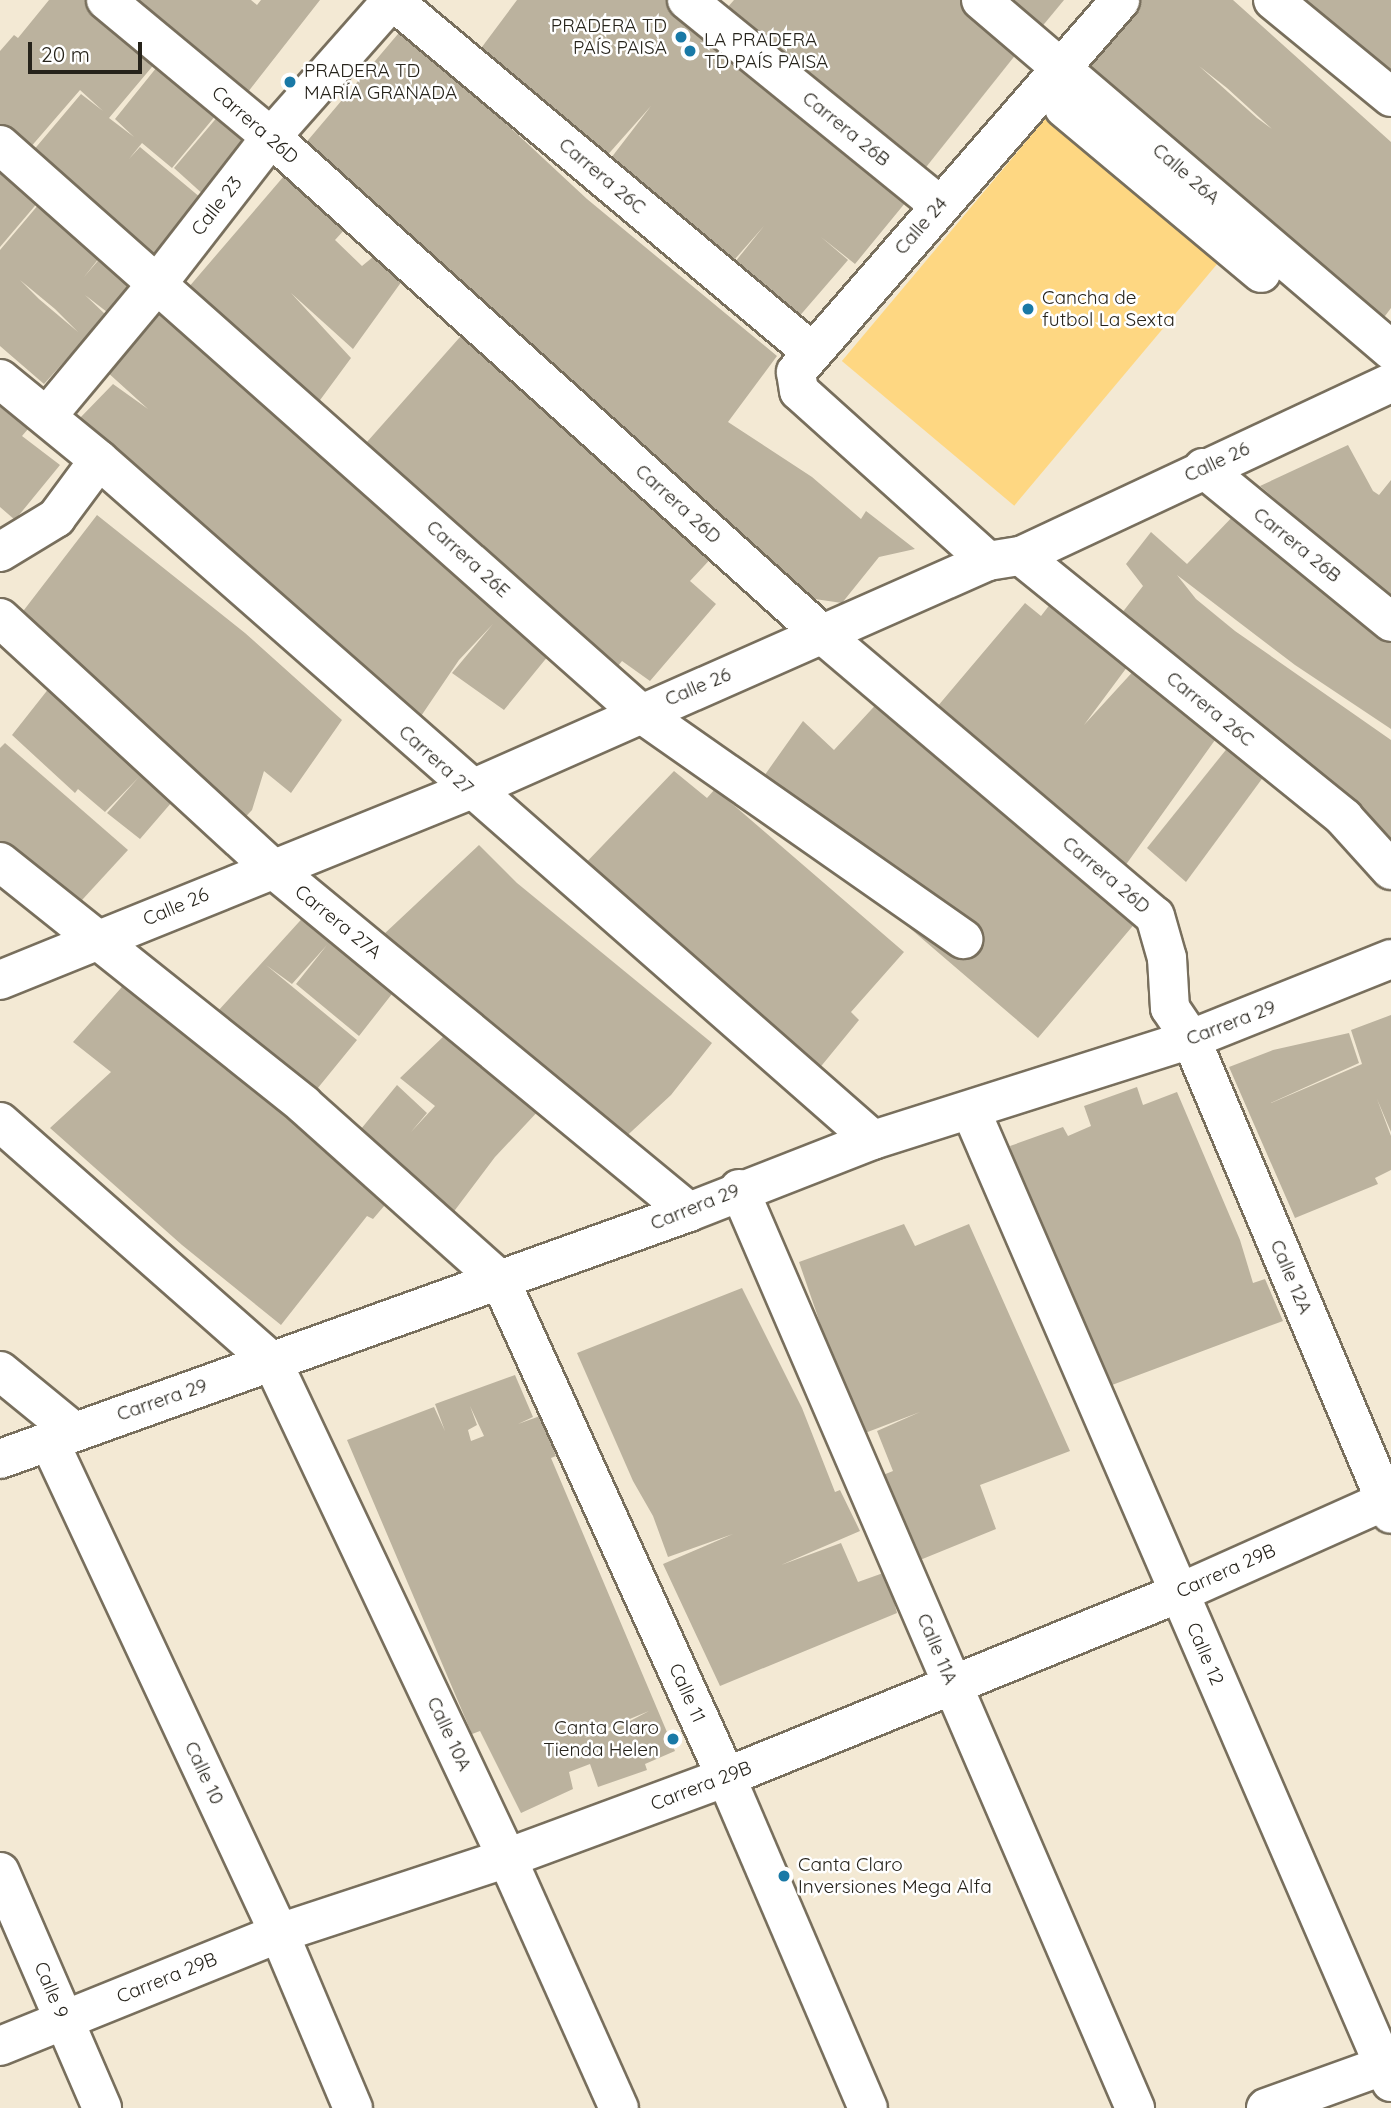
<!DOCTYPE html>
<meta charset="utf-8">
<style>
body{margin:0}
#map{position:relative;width:1391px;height:2108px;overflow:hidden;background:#f3e9d4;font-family:Quicksand,sans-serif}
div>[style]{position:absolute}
.green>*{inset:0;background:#fed782;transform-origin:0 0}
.building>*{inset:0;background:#bbb29e}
.roads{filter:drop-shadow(2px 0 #786f5d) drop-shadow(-2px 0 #786f5d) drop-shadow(0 2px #786f5d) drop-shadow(0 -2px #786f5d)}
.minor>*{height:38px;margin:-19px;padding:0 19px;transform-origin:19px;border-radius:19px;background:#fff}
.dots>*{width:19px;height:19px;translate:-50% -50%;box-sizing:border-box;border:4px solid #fff;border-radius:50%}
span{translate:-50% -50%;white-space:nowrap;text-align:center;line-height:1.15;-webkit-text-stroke:5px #fff;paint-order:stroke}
.poi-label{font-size:19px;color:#26231b}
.right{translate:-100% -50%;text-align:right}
.left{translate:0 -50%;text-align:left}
.street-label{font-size:19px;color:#26231b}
.scale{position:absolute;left:28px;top:42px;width:114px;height:32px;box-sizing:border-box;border:4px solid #26231b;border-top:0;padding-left:9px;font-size:21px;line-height:24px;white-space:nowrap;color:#26231b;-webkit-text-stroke:5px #fff;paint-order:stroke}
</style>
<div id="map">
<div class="green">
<i style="left:1045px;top:119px;width:225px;height:316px;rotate:40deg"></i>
</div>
<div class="building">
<i style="clip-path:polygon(49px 0,98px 0,162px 55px,109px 118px,134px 137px,115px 119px,165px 57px,226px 103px,172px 168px,142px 143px,129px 159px,140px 147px,201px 198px,151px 257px,32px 152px,81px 94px,103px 111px,80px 90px,29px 149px,0 128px,0 51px,14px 35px,18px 38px)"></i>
<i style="clip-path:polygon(131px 0,251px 0,257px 5px,261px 0,320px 0,244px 97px)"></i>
<i style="clip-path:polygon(517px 0,682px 0,910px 197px,855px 264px,821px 237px,848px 260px,797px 319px,731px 267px,764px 226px,728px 267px,670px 214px,674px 207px,670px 213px,608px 162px,651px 106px,604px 159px,476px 55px)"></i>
<i style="clip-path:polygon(734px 0,963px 0,1021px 48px,923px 171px,727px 8px)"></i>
<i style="clip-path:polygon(1004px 0,1064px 0,1040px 29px)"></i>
<i style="clip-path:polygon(evenodd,1138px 0,1233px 0,1391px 142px,1391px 308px,1382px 320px,1082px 67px,1138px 0,1199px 66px,1227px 88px,1272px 129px,1257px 118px,1199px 66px)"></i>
<i style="clip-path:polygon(1299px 0,1391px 0,1391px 86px)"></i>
<i style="clip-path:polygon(403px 28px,587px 199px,777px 356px,728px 422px,812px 477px,861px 519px,866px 511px,915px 549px,879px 557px,842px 603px,808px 598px,298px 152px)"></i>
<i style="clip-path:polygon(219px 115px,257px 130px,205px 196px,174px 168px)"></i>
<i style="clip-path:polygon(0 157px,45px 194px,0 247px)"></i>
<i style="clip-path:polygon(284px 176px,345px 229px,335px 240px,362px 266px,373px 257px,402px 281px,353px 349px,291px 293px,351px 358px,312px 411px,182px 295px)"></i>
<i style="clip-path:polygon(evenodd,39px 204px,108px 247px,84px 277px,109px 248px,140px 272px,107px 312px,85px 295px,106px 315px,44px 384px,0 346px,0 250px,39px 204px,20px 280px,55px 309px,78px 332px,39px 299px,20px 280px)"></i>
<i style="clip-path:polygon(162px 304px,553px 650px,504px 710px,452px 673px,493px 624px,459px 660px,417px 722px,79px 419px,113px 384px,148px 409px,106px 371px)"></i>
<i style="clip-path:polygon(468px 328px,716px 553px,690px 581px,716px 604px,650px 681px,622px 661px,614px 671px,359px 451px)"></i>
<i style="clip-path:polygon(0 407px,28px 429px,22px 436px,60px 465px,15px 520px,0 507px)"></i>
<i style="clip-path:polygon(1348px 445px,1373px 491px,1379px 495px,1391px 480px,1391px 598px,1260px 486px)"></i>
<i style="clip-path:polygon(1238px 511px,1391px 632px,1391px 729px,1295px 665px,1177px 575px,1196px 599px,1235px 631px,1391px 740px,1391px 846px,1118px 618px,1143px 586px,1126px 564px,1151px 532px,1187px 564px)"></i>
<i style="clip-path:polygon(97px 515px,245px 633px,342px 720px,291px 793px,264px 771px,252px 810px,237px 826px,14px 623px)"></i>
<i style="clip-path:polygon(1058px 594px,1139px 651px,1084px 725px,1138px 666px,1220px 733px,1120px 873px,937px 707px,1025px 603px,1041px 616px)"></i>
<i style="clip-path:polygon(57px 678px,184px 788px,140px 839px,107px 813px,139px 777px,105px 812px,78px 789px,75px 793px,12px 735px)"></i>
<i style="clip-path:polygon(882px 698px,1142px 915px,1038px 1038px,752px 793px,803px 721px,834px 750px)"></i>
<i style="clip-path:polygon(5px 743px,128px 850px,71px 912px,0 845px,0 748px)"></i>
<i style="clip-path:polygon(1229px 746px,1267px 772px,1186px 882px,1147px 848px)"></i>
<i style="clip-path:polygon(674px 771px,707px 798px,715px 789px,904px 952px,851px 1012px,859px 1020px,818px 1070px,579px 870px)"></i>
<i style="clip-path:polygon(479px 845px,517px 883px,712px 1043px,671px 1095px,619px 1143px,383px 935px)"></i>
<i style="clip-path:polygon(308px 912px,399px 985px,359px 1036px,296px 984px,327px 945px,292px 984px,266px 965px,357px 1040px,304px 1105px,208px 1022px)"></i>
<i style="clip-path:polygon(129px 979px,390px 1199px,373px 1219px,367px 1216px,281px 1325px,182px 1245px,50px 1128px,111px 1072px,73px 1042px)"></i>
<i style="clip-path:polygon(1391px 1015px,1391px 1132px,1377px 1099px,1391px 1136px,1391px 1170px,1375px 1178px,1378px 1184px,1295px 1218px,1229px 1067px,1273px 1050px,1349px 1033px,1359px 1063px,1264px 1106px,1362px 1064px,1351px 1030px)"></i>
<i style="clip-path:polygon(444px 1036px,541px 1108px,495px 1157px,446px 1222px,352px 1140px,397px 1085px,427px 1113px,411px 1132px,435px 1106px,400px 1078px)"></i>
<i style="clip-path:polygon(1137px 1087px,1143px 1105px,1177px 1092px,1240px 1240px,1253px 1283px,1265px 1279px,1283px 1321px,1112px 1385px,1017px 1179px,1010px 1146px,1063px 1127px,1068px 1136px,1091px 1126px,1084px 1106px)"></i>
<i style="clip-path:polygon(904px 1224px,915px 1246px,969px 1224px,1070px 1451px,980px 1485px,996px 1529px,920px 1560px,883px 1475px,893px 1471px,877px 1431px,920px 1412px,865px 1433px,830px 1352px,799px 1262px)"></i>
<i style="clip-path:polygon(742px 1288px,802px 1408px,835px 1492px,840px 1490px,860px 1531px,781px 1565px,841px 1543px,858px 1582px,886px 1572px,897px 1613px,720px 1686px,663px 1564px,733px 1534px,668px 1557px,653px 1516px,633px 1481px,577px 1353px)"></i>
<i style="clip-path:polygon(evenodd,515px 1375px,533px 1417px,518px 1424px,540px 1416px,556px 1456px,551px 1458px,675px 1751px,645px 1764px,647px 1770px,598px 1787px,590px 1764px,569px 1772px,573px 1789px,521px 1813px,480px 1731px,472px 1734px,347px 1440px,434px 1407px,445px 1431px,435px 1404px,515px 1375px,470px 1406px,484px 1436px,471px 1441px,468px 1430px,477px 1425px,470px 1406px,515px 1375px,649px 1711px,613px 1730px,584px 1738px,649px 1711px)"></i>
</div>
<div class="roads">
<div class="minor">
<i style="left:106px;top:0;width:214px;rotate:39.7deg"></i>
<i style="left:271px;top:137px;width:742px;rotate:42.05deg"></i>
<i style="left:822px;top:634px;width:436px;rotate:40.3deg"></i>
<i style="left:1155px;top:916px;width:44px;rotate:74.1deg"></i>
<i style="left:1167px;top:958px;width:50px;rotate:86.6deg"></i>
<i style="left:1170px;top:1008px;width:37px;rotate:56deg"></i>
<i style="left:1191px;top:1039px;width:515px;rotate:67.17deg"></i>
<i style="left:687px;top:0;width:325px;rotate:39.1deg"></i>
<i style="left:981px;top:0;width:539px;rotate:40.49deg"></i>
<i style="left:1273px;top:0;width:153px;rotate:39.4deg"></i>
<i style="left:1064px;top:108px;width:257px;rotate:39.9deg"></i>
<i style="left:0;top:145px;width:854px;rotate:41.58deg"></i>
<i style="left:639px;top:712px;width:396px;rotate:35deg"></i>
<i style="left:0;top:379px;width:128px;rotate:39.3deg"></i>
<i style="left:99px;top:460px;width:1030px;rotate:41.3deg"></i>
<i style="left:47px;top:416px;width:172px;rotate:-50.2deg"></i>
<i style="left:157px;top:284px;width:186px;rotate:-52.2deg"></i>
<i style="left:271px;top:137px;width:183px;rotate:-48.5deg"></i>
<i style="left:392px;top:0;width:548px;rotate:39.97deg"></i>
<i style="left:1203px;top:468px;width:243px;rotate:39.3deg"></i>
<i style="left:0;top:552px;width:66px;rotate:-31.3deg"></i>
<i style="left:56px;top:518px;width:72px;rotate:-53.4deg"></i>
<i style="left:1021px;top:556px;width:416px;rotate:39deg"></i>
<i style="left:1344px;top:818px;width:70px;rotate:47.9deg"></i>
<i style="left:988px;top:561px;width:254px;rotate:-138deg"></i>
<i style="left:799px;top:391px;width:19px;rotate:-99deg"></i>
<i style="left:796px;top:372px;width:493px;rotate:-48.9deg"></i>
<i style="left:0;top:618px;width:368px;rotate:42.6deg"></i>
<i style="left:271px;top:867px;width:542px;rotate:39.53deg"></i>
<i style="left:0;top:862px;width:389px;rotate:38.6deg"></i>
<i style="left:304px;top:1105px;width:263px;rotate:41.8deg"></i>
<i style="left:500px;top:1280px;width:546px;rotate:65.55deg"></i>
<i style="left:726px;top:1777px;width:360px;rotate:66.8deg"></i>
<i style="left:0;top:980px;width:507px;rotate:-22.01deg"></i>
<i style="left:470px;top:790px;width:566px;rotate:-23.85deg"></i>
<i style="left:988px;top:561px;width:33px;rotate:-9deg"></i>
<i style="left:1021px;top:556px;width:408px;rotate:-25.1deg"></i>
<i style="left:971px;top:1111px;width:1058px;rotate:66.61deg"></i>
<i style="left:0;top:1122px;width:364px;rotate:41.4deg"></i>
<i style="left:273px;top:1363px;width:548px;rotate:64.7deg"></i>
<i style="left:507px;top:1858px;width:274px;rotate:65.9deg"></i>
<i style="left:739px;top:1189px;width:1001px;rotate:66.69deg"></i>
<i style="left:0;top:1371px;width:93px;rotate:39.3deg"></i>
<i style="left:49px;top:1441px;width:543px;rotate:64.94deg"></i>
<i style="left:279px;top:1933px;width:190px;rotate:67.1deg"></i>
<i style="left:0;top:1459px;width:732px;rotate:-19.72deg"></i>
<i style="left:689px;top:1212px;width:198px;rotate:-21.4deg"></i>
<i style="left:873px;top:1140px;width:334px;rotate:-17.6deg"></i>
<i style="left:1191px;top:1039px;width:215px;rotate:-21.8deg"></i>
<i style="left:0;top:1872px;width:257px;rotate:66.6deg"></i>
<i style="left:0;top:2046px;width:301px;rotate:-22deg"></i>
<i style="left:279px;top:1933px;width:240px;rotate:-18.2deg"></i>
<i style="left:507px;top:1858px;width:233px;rotate:-20.3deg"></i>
<i style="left:726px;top:1777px;width:489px;rotate:-22.1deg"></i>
<i style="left:1179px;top:1593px;width:232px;rotate:-24.1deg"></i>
<i style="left:1266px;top:2108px;width:133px;rotate:-19.8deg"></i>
</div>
</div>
<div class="dots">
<i style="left:681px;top:37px;background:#1979a6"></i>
<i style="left:690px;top:51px;background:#1979a6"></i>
<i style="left:290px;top:82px;background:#1979a6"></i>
<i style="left:1028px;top:309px;background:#1979a6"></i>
<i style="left:673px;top:1739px;background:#1979a6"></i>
<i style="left:784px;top:1876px;background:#1979a6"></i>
</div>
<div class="poi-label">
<span class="right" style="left:667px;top:37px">PRADERA TD<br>PAÍS PAISA</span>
<span class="left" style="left:704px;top:51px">LA PRADERA<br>TD PAÍS PAISA</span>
<span class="left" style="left:304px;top:82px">PRADERA TD<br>MARÍA GRANADA</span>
<span class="left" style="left:1042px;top:309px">Cancha de<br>futbol La Sexta</span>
<span class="right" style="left:659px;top:1739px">Canta Claro<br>Tienda Helen</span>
<span class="left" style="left:798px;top:1876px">Canta Claro<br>Inversiones Mega Alfa</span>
</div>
<div class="street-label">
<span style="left:255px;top:125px;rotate:41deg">Carrera 26D</span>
<span style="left:846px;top:129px;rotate:39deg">Carrera 26B</span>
<span style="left:1186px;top:174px;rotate:41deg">Calle 26A</span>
<span style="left:602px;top:176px;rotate:40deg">Carrera 26C</span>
<span style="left:217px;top:206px;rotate:-52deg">Calle 23</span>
<span style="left:921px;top:226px;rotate:-49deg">Calle 24</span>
<span style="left:1217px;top:462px;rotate:-25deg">Calle 26</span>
<span style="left:678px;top:504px;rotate:42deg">Carrera 26D</span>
<span style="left:1297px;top:545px;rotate:39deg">Carrera 26B</span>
<span style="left:468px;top:559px;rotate:42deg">Carrera 26E</span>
<span style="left:698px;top:687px;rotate:-23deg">Calle 26</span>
<span style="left:1210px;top:709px;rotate:39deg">Carrera 26C</span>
<span style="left:436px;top:760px;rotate:42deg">Carrera 27</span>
<span style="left:1106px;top:875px;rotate:40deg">Carrera 26D</span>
<span style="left:176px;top:907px;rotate:-23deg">Calle 26</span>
<span style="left:338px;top:922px;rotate:39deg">Carrera 27A</span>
<span style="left:1231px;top:1023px;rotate:-21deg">Carrera 29</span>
<span style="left:695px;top:1207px;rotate:-22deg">Carrera 29</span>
<span style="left:1291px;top:1277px;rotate:67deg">Calle 12A</span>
<span style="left:162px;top:1400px;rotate:-19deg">Carrera 29</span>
<span style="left:1226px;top:1571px;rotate:-24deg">Carrera 29B</span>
<span style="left:937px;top:1649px;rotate:67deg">Calle 11A</span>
<span style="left:1205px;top:1654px;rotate:67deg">Calle 12</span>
<span style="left:687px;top:1693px;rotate:66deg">Calle 11</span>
<span style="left:449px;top:1734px;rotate:65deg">Calle 10A</span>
<span style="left:204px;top:1773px;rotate:65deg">Calle 10</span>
<span style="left:701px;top:1786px;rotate:-21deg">Carrera 29B</span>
<span style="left:167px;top:1978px;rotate:-22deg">Carrera 29B</span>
<span style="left:51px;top:1990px;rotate:67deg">Calle 9</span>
</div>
<div class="scale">20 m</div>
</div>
